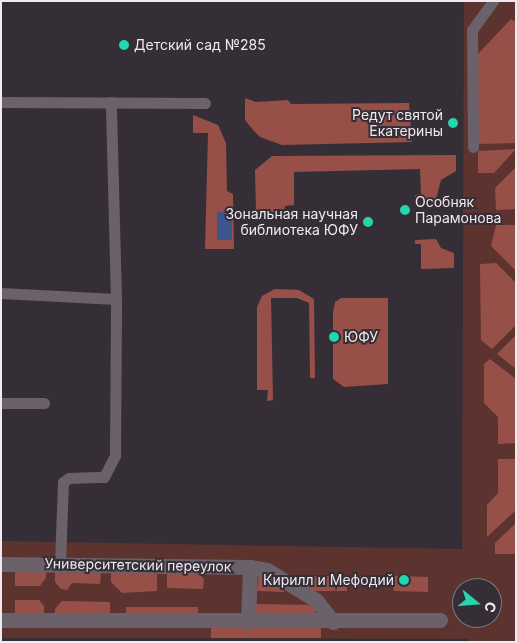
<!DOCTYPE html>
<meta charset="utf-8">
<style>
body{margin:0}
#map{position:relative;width:517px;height:643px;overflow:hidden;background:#362e36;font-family:Inter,sans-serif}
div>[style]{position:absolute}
.green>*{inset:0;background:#5c332e}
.forest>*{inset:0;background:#975047;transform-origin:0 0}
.water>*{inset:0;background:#3d558d;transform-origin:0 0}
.service>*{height:11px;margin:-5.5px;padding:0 5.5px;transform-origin:5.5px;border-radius:5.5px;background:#6a616a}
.minor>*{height:15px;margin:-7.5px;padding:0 7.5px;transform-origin:7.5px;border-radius:7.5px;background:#6a616a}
.dots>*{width:14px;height:14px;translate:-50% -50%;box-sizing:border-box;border:2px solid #362e36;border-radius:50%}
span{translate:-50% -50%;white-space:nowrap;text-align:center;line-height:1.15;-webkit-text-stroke:4px #362e36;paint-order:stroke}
.poi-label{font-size:14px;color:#efeaef}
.left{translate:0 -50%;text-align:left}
.right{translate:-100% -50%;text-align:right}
.street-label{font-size:14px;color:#efeaef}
.frame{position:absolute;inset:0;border:2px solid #efeaef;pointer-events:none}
.north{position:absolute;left:452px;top:578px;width:50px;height:50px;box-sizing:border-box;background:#362e36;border:1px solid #807980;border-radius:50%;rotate:107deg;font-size:14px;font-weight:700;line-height:20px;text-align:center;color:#efeaef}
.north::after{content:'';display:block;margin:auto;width:18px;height:22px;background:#24d5ae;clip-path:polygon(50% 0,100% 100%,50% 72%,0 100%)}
</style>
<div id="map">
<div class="green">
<i style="clip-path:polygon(evenodd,464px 1px,516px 1px,516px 642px,469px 642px,469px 639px,1px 638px,1px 541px,462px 549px,464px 1px,462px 588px,492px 588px,492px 618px,462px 618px,462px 588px)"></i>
</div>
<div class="forest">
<i style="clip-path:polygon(511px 19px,516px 22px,516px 143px,478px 144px,477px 55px)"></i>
<i style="clip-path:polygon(245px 98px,256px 102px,288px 100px,291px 104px,409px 103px,412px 142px,282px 145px,260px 137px,253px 130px,245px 120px)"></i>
<i style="clip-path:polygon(193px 115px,218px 125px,226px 143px,227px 191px,233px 194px,234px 249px,205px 249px,208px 133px,193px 133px)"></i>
<i style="clip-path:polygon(516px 149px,494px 173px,478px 173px,478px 151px)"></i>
<i style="clip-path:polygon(456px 155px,456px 171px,441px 180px,436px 199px,415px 199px,415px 195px,421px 194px,420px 169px,294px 172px,294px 205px,285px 206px,284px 212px,256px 213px,255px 170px,272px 156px)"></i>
<i style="clip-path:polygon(516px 167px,516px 209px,496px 210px,495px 188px)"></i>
<i style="clip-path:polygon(496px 225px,516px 225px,516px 271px,491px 246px)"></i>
<i style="clip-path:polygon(436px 239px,441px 248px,454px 253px,454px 268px,421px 269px,421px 244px,415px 244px,415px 240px)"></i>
<i style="clip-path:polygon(496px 263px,516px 283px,516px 325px,492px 349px,481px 340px,480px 264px)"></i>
<i style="clip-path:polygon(275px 289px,299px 290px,314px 299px,315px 378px,310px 378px,309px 303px,297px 298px,271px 298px,273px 400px,267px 401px,268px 390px,257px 390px,257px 307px,262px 296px)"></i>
<i style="clip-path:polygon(341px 298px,388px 298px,388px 384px,344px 387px,333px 379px,333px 312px,335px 302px)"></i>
<i style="clip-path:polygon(516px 335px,516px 369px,497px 354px)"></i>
<i style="clip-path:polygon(490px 359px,516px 379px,516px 443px,498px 444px,498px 417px,484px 403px,484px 364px)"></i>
<i style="clip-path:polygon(498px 459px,516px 459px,516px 510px,487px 537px,487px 505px,498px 493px)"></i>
<i style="clip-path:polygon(516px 523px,516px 554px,495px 554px,495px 543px)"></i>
<i style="clip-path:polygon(15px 571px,46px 572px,46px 578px,40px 586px,15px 586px)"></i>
<i style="clip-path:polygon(55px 572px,101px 573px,100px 584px,72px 583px,67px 590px,61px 589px,55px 582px)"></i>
<i style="clip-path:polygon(111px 573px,157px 573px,157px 591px,122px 593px,111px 582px)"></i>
<i style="clip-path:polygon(167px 574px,199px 574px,204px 579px,203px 589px,167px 588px)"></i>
<i style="clip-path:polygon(259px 574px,265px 574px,285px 592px,257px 591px)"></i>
<i style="clip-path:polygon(374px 575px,428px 577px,428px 592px,394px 591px,393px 587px,374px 586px)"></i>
<i style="clip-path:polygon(298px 576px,364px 576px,364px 586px,347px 586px,347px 591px,308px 591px,298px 582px)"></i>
<i style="clip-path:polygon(15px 600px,39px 600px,44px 606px,44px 615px,15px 614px)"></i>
<i style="clip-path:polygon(62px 601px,110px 602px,110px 615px,55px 615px,55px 609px)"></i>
<i style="left:256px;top:604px;width:59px;height:14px;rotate:1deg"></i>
<i style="left:126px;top:607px;width:72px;height:9px"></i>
<i style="left:211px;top:628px;width:110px;height:10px"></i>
</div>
<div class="water">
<i style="left:217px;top:212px;width:15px;height:28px"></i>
</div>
<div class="service">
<i style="left:1px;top:102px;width:204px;rotate:0.3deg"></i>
<i style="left:473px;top:147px;width:117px;rotate:-90.5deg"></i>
<i style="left:472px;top:30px;width:36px;rotate:-54deg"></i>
<i style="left:1px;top:293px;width:115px;rotate:3deg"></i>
<i style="left:1px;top:403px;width:43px"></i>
<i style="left:60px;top:564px;width:82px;rotate:-87.9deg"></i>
<i style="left:63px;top:482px;width:7px;rotate:-34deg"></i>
<i style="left:69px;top:478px;width:35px;rotate:-2deg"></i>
<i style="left:104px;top:477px;width:25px;rotate:-63deg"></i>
<i style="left:115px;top:455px;width:156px;rotate:-89.6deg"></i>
<i style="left:116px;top:299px;width:197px;rotate:-91.5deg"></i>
</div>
<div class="minor">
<i style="left:1px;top:564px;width:249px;rotate:0.7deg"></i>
<i style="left:250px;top:567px;width:55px;rotate:92.1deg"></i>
<i style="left:250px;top:567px;width:17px;rotate:10deg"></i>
<i style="left:267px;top:570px;width:57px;rotate:31.5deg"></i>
<i style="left:316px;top:600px;width:28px;rotate:52deg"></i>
<i style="left:1px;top:620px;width:439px"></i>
</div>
<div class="dots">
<i style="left:124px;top:45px;background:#24d5ae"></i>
<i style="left:453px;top:123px;background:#24d5ae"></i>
<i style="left:405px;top:210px;background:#24d5ae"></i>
<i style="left:368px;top:222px;background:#24d5ae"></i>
<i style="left:334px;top:337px;background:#24d5ae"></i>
<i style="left:404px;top:580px;background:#24d5ae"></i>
</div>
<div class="poi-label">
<span class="left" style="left:134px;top:45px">Детский сад №285</span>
<span class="right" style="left:443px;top:123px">Редут святой<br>Екатерины</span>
<span class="left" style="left:415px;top:210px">Особняк<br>Парамонова</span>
<span class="right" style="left:358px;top:222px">Зональная научная<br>библиотека ЮФУ</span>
<span class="left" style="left:344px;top:337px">ЮФУ</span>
<span class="right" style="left:394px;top:580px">Кирилл и Мефодий</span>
</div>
<div class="street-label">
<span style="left:138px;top:565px;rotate:1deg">Университетский переулок</span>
</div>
<div class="frame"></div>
<div class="north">С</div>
</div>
